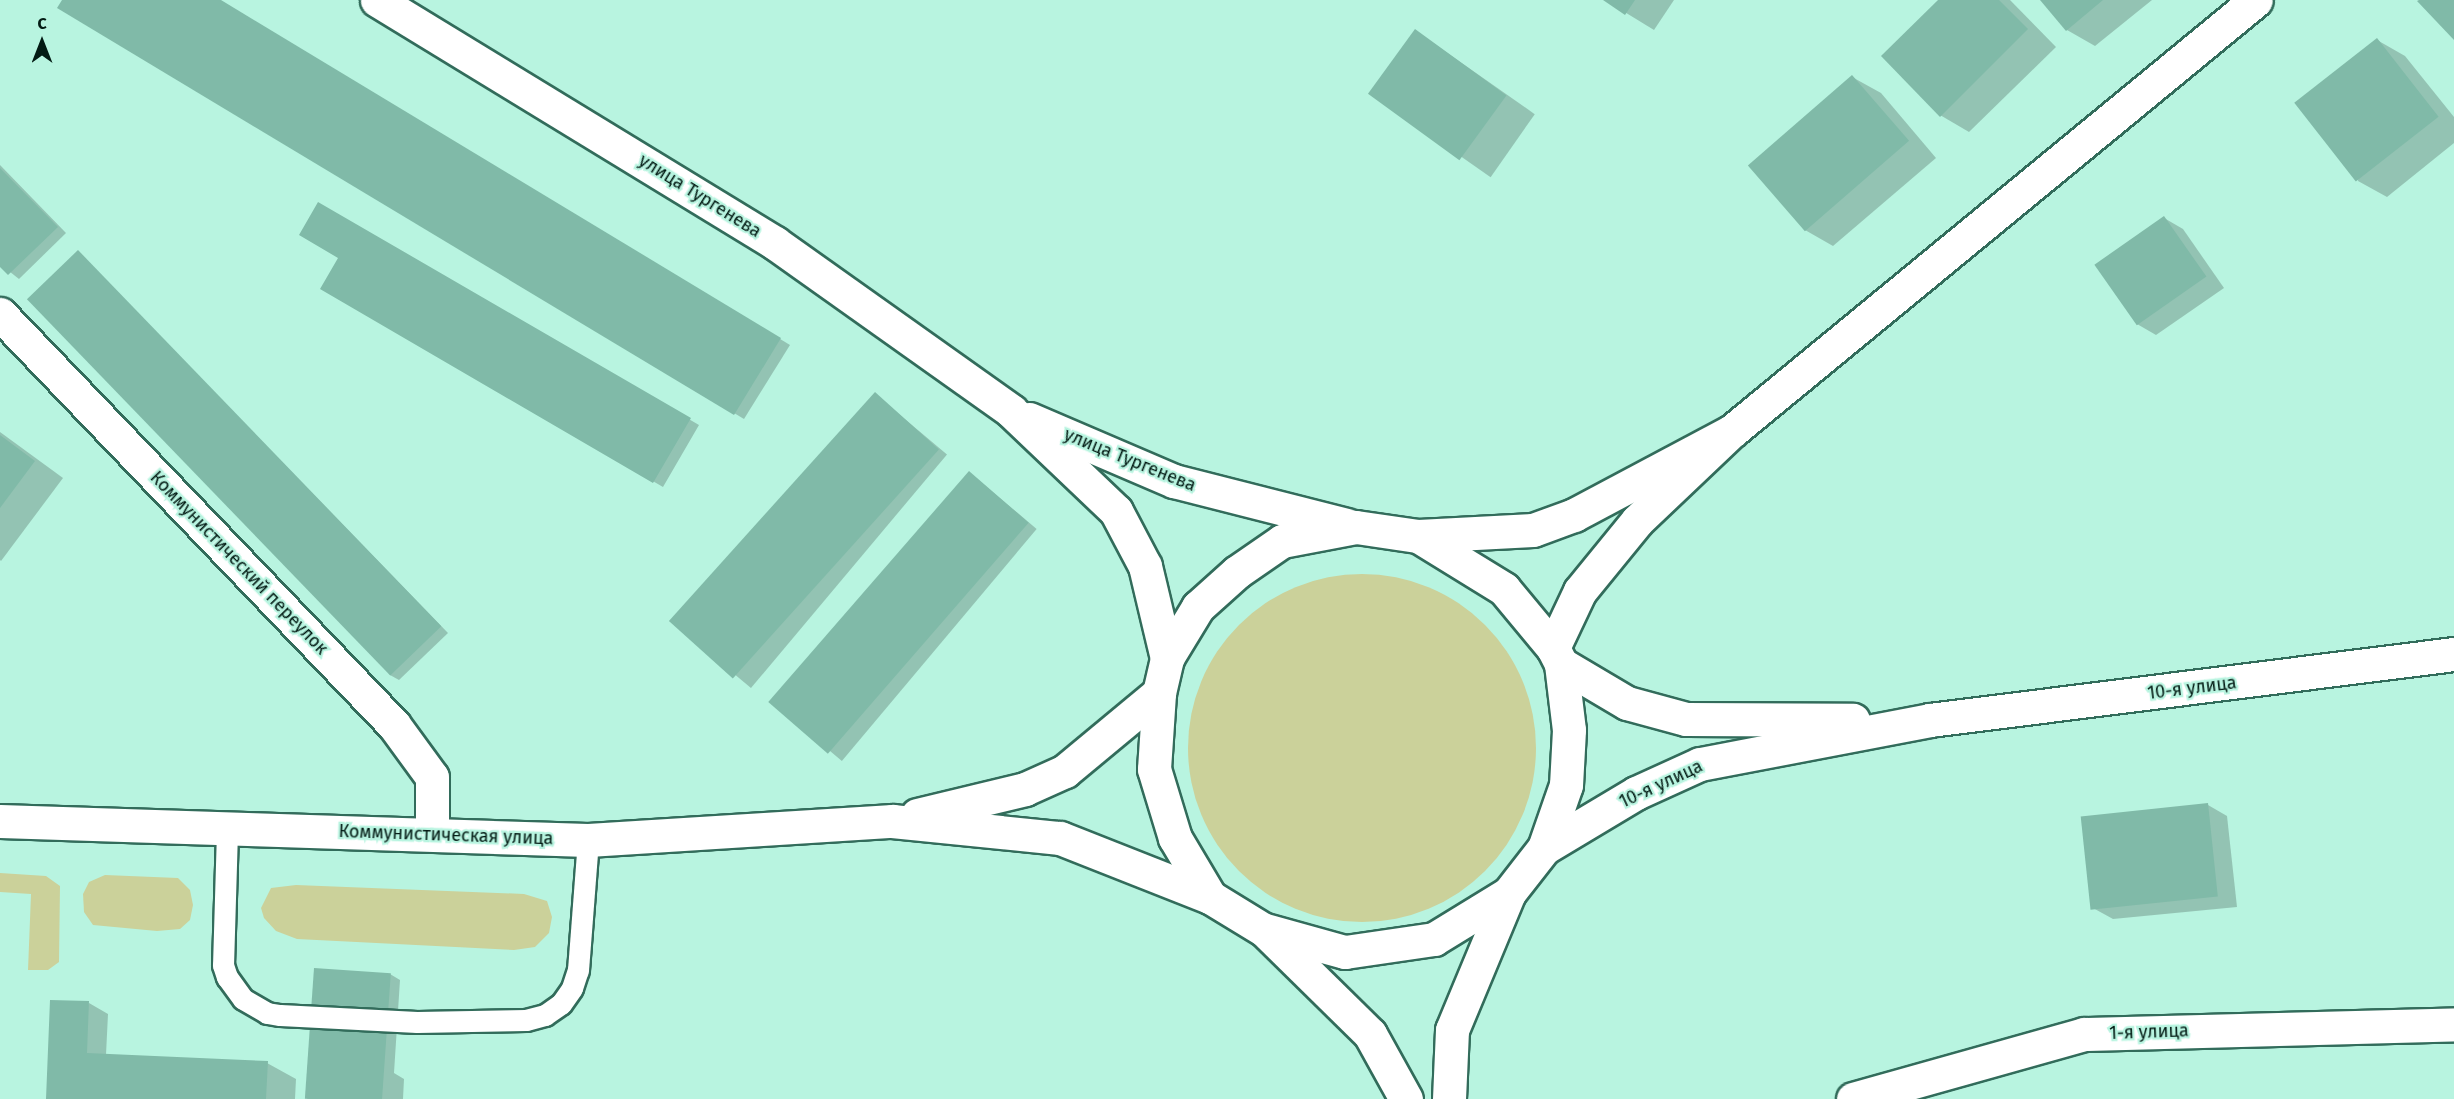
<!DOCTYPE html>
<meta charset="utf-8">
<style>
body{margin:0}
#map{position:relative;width:2454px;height:1099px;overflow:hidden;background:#b8f4e0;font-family:"Fira Sans",sans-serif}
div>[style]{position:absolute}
.green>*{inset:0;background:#cbd19a}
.round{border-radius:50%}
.shadow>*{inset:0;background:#0003;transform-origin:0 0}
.building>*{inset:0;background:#80baa8;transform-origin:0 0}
.roads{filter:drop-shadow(2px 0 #326c5b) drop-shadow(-2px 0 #326c5b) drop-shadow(0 2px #326c5b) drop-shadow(0 -2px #326c5b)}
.service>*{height:21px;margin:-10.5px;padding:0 10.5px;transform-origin:10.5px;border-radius:10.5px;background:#fff}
.minor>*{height:33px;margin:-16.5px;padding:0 16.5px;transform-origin:16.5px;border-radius:16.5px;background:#fff}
.tertiary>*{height:33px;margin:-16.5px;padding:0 16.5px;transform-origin:16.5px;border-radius:16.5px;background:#fff}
span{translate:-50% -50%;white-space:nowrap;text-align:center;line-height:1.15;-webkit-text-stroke:4.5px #b8f4e0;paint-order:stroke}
.street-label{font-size:18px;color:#031b14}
.north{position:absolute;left:12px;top:12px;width:60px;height:60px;-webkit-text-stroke:4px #b8f4e0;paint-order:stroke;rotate:0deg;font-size:16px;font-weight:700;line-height:24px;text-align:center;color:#031b14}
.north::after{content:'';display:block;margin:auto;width:21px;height:27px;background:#031b14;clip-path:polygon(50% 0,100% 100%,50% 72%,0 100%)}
</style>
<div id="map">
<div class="green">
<i class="round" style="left:1188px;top:574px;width:348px;height:348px"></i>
<i style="clip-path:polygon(0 873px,46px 876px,60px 886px,59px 962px,48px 970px,28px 970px,31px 894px,0 892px)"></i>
<i style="clip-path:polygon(105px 875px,178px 878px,190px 890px,193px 905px,190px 920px,180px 929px,157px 931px,93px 925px,84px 912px,83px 894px,89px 882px)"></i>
<i style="clip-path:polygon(296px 885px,524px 894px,547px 901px,552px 917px,549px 933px,535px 947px,514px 950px,297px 939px,276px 931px,264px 918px,261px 908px,271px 888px)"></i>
</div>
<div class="shadow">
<i style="clip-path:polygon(64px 0,219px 0,790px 345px,744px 419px,59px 7px)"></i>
<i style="clip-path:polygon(1605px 0,1674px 0,1654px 30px)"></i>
<i style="clip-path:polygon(1940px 0,2010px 0,2056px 47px,1969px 132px,1940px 115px)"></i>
<i style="clip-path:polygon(2042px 0,2152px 0,2095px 46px,2067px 30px)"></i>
<i style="left:1416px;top:31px;width:145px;height:77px;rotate:35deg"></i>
<i style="clip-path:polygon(2377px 40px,2405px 56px,2454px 117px,2454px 143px,2387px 197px,2358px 181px)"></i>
<i style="clip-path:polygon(1852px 77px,1881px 93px,1936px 158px,1833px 246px,1805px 230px)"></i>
<i style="clip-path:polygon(0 165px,66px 233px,19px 279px,0 264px)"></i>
<i style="clip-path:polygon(319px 204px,699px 425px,663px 487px,322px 289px,340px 257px)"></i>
<i style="clip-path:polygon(2164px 218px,2183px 229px,2224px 288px,2156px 335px,2137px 324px)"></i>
<i style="clip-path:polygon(78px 252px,448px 633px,399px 680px,390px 675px)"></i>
<i style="left:875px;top:394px;width:94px;height:305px;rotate:40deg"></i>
<i style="clip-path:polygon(0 432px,63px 478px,1px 561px,0 560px)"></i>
<i style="left:970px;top:473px;width:87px;height:303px;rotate:40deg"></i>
<i style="clip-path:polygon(2208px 805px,2227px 816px,2237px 907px,2113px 919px,2093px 908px)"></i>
<i style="clip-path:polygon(390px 974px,400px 980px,394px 1073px,404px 1079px,403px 1099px,307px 1099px)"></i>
<i style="clip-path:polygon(89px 1003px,108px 1014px,106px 1055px,267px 1063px,296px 1079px,295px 1099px,47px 1099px)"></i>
</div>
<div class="building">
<i style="clip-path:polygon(62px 0,221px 0,781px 338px,734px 415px,57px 8px)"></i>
<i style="clip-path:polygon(1603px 0,1635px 0,1625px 15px)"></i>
<i style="clip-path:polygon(1938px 0,1999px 0,2028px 29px,1940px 117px,1881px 56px)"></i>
<i style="clip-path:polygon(2040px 0,2103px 0,2066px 31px)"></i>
<i style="clip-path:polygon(2419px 0,2454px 0,2454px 40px,2417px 1px)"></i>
<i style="left:1415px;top:29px;width:113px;height:80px;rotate:36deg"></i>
<i style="left:2377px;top:38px;width:100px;height:105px;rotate:52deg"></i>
<i style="left:1852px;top:75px;width:87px;height:138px;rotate:49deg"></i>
<i style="clip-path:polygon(0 168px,58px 227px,8px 275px,0 267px)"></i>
<i style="clip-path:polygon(318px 202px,691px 418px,653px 483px,320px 289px,338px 258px,299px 235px)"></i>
<i style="left:2164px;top:216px;width:74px;height:85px;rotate:55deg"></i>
<i style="left:78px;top:250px;width:523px;height:71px;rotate:46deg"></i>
<i style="left:875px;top:392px;width:86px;height:308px;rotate:42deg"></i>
<i style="clip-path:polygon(0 435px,35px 461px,0 508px)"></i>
<i style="left:969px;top:471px;width:79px;height:306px;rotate:41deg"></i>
<i style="left:2208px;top:803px;width:94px;height:128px;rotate:84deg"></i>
<i style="left:314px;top:968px;width:77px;height:131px;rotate:4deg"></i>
<i style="clip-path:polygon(50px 1000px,89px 1001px,87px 1053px,268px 1061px,266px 1099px,46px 1099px)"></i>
</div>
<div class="roads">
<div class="service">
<i style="left:227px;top:831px;width:134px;rotate:91.7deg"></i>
<i style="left:223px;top:965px;width:13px;rotate:72deg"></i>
<i style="left:227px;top:977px;width:27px;rotate:54deg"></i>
<i style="left:243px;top:999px;width:28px;rotate:30deg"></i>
<i style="left:267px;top:1013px;width:13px;rotate:9deg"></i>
<i style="left:280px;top:1015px;width:137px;rotate:2.9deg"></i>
<i style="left:417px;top:1022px;width:109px;rotate:-1.1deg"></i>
<i style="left:526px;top:1020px;width:20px;rotate:-15deg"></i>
<i style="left:545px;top:1015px;width:19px;rotate:-35deg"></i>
<i style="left:561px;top:1004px;width:19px;rotate:-55deg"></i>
<i style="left:572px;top:988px;width:19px;rotate:-72deg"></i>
<i style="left:578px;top:970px;width:130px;rotate:-85.6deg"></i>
</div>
<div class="minor">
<i style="left:0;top:314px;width:569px;rotate:46.21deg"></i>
<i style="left:394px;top:725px;width:64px;rotate:53.8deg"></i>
<i style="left:432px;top:777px;width:56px;rotate:90deg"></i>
<i style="left:1853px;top:1099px;width:240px;rotate:-15.7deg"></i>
<i style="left:2084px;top:1034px;width:370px;rotate:-1.5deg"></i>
</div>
<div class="tertiary">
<i style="left:377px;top:0;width:466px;rotate:31.4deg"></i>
<i style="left:775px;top:243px;width:290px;rotate:35.4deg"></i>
<i style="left:1011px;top:411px;width:145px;rotate:43.6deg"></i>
<i style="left:1116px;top:511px;width:62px;rotate:62.2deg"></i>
<i style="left:1145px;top:566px;width:95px;rotate:76.6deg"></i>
<i style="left:1029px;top:419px;width:158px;rotate:23.2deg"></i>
<i style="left:1174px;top:481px;width:178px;rotate:14.3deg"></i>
<i style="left:1418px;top:536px;width:101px;rotate:31.6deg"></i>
<i style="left:1504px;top:589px;width:77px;rotate:50.3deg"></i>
<i style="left:1553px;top:648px;width:18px;rotate:63deg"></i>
<i style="left:1561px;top:664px;width:66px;rotate:83.1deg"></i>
<i style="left:1569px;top:730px;width:55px;rotate:93.1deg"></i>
<i style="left:1566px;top:785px;width:67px;rotate:109.2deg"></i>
<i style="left:1544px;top:848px;width:57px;rotate:127.9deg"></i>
<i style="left:1509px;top:893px;width:148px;rotate:112.6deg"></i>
<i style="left:1452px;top:1030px;width:69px;rotate:92.5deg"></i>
<i style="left:1553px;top:648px;width:63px;rotate:-64.7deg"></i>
<i style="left:1580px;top:591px;width:90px;rotate:-50.8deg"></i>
<i style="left:1637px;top:521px;width:131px;rotate:-43.5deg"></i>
<i style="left:1732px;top:431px;width:678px;rotate:-39.44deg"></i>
<i style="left:1561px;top:664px;width:77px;rotate:30.6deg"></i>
<i style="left:1627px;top:703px;width:61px;rotate:15.2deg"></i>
<i style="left:1686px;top:719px;width:167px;rotate:0.3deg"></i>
<i style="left:917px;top:815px;width:111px;rotate:-13.5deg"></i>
<i style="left:1025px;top:789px;width:44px;rotate:-24.2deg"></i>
<i style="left:1065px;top:771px;width:122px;rotate:-39.7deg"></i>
<i style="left:0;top:821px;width:588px;rotate:1.85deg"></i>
<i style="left:588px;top:840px;width:305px;rotate:-3.6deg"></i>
<i style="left:892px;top:821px;width:169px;rotate:5.8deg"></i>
<i style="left:1060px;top:838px;width:161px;rotate:21.5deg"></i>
<i style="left:1544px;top:848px;width:107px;rotate:-30.9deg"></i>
<i style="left:1636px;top:793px;width:70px;rotate:-24.4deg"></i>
<i style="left:1700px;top:764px;width:234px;rotate:-10.8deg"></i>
<i style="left:1930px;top:720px;width:528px;rotate:-7.18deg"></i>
<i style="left:1265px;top:930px;width:83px;rotate:15.4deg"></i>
<i style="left:1345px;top:952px;width:90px;rotate:-8.3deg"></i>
<i style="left:1434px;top:939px;width:88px;rotate:-31.5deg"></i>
<i style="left:1406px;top:1099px;width:74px;rotate:-119deg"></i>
<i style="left:1370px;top:1034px;width:148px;rotate:-135.5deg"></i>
<i style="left:1264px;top:930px;width:63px;rotate:-148.6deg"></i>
<i style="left:1210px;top:897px;width:69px;rotate:-120.7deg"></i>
<i style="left:1175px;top:838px;width:72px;rotate:-106.9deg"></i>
<i style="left:1154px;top:769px;width:76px;rotate:-86.2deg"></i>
<i style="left:1159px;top:693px;width:36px;rotate:-77deg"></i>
<i style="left:1167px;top:658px;width:60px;rotate:-58.7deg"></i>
<i style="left:1198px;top:607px;width:52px;rotate:-41.9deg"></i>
<i style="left:1237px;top:572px;width:55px;rotate:-34.6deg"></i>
<i style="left:1282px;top:541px;width:75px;rotate:-10.7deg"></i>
<i style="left:1356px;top:527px;width:63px;rotate:8.3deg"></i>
<i style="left:1418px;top:536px;width:115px;rotate:-3deg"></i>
<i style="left:1533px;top:530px;width:44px;rotate:-20.1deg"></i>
<i style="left:1574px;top:515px;width:179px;rotate:-28deg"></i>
</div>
</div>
<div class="street-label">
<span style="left:700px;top:196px;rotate:32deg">улица Тургенева</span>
<span style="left:1130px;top:460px;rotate:22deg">улица Тургенева</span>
<span style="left:239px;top:563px;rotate:46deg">Коммунистический переулок</span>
<span style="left:2192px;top:688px;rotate:-7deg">10-я улица</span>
<span style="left:1661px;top:784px;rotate:-25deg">10-я улица</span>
<span style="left:446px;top:835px;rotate:2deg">Коммунистическая улица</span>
<span style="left:2149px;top:1032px;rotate:-2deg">1-я улица</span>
</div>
<div class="north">С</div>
</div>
